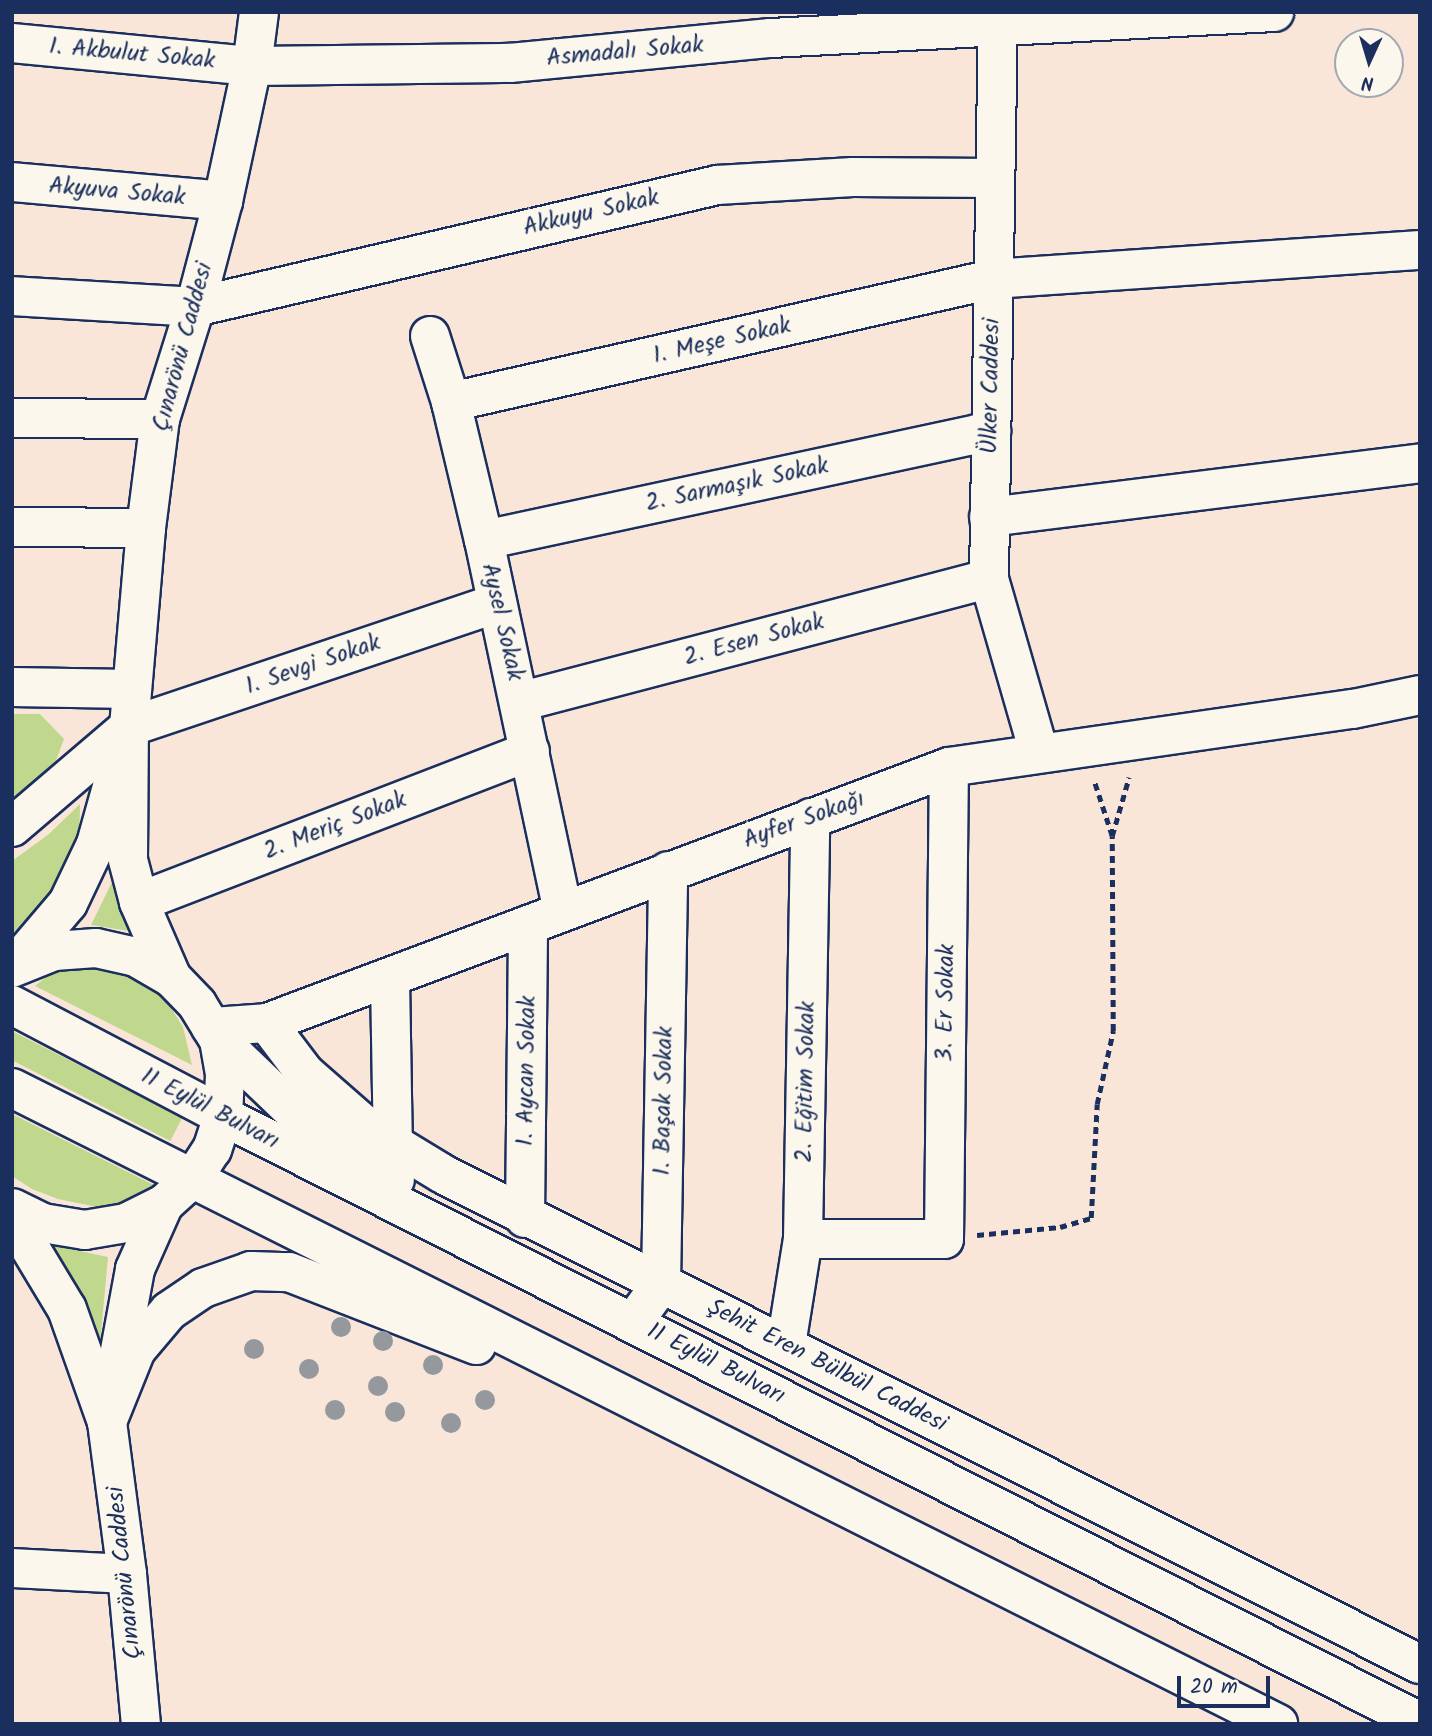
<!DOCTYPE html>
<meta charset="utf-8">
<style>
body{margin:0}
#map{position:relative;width:1432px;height:1736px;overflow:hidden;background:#f9e6d8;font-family:Kalam,sans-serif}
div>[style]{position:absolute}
.green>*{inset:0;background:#bfd88e;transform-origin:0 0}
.path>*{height:4.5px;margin-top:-2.25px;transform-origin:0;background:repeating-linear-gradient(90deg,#1b2f5e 0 7px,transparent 0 12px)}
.roads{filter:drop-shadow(2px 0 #1b2f5e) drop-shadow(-2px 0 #1b2f5e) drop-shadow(0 2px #1b2f5e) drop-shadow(0 -2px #1b2f5e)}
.minor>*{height:38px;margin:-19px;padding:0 19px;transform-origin:19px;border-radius:19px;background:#fbf7ec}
.major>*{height:38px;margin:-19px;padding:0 19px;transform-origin:19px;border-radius:19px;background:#fbf7ec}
.trees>*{width:20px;height:20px;margin:-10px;border-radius:50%;background:#95989c}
span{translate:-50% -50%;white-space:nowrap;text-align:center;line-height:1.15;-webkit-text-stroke:7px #fbf7ec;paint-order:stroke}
.street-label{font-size:24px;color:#1b2f5e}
.frame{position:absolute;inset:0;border:14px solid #1b2f5e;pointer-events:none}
.north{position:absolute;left:1334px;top:28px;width:70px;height:70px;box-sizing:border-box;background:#fbf7ec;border:2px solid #a1a7b3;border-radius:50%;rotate:184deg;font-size:19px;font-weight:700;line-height:28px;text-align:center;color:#1b2f5e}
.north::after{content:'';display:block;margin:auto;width:24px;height:32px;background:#1b2f5e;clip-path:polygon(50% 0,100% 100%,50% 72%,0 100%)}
.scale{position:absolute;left:1177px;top:1676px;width:93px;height:32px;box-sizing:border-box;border:4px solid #1b2f5e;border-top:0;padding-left:9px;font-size:21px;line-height:24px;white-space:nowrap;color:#1b2f5e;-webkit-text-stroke:5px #fbf7ec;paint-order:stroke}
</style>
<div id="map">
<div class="green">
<i style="clip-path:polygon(12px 714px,40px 714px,64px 739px,51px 774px,12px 813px)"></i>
<i style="clip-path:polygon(80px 804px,79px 850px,41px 918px,12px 933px,12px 861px,49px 834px)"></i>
<i style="clip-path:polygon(113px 880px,136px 932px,91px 925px)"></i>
<i style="clip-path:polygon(64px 963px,132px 973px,164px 997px,183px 1027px,192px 1065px,35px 986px)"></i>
<i style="left:12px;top:1031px;width:191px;height:26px;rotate:27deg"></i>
<i style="clip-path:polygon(12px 1114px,160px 1188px,127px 1203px,97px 1207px,58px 1199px,32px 1189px,12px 1176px)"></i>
<i style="clip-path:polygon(42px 1243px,108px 1257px,100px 1344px)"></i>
</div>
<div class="path">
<i style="left:1112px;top:836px;width:61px;rotate:-73.9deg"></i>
<i style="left:977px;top:1235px;width:83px;rotate:-5.5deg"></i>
<i style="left:1060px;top:1227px;width:32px;rotate:-16deg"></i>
<i style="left:1091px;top:1218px;width:114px;rotate:-87deg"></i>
<i style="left:1097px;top:1104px;width:75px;rotate:-77.6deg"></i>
<i style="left:1113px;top:1031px;width:195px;rotate:-90.3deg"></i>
<i style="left:1112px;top:836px;width:58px;rotate:-108.1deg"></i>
</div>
<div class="roads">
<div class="minor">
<i style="left:12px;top:43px;width:241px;rotate:5.5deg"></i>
<i style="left:252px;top:66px;width:258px;rotate:-0.7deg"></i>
<i style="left:510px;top:63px;width:262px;rotate:-5.5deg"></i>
<i style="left:771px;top:38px;width:504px;rotate:-2.96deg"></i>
<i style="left:12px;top:182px;width:212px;rotate:5.1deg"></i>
<i style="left:12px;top:296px;width:183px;rotate:3.4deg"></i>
<i style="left:195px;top:307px;width:536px;rotate:-13.15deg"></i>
<i style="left:717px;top:185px;width:136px;rotate:-3.4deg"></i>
<i style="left:853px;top:177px;width:141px;rotate:0.4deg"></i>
<i style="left:430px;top:336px;width:69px;rotate:72.3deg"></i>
<i style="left:451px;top:402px;width:142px;rotate:76.6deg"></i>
<i style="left:484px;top:540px;width:379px;rotate:78deg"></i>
<i style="left:451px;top:402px;width:556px;rotate:-12.79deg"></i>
<i style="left:993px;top:279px;width:428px;rotate:-3.9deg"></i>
<i style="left:12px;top:418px;width:148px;rotate:0.4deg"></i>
<i style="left:989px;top:517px;width:434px;rotate:-7.1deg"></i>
<i style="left:12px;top:527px;width:134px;rotate:0.4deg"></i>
<i style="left:484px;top:540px;width:519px;rotate:-12.13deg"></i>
<i style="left:519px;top:702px;width:486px;rotate:-14.7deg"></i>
<i style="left:129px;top:727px;width:388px;rotate:-18.6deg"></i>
<i style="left:139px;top:902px;width:419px;rotate:-21.1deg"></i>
<i style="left:390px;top:979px;width:164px;rotate:89deg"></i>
<i style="left:211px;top:1027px;width:56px;rotate:-4.1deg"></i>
<i style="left:267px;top:1023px;width:728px;rotate:-20.57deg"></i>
<i style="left:949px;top:767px;width:408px;rotate:-8.2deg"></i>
<i style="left:1353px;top:709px;width:68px;rotate:-11.8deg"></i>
<i style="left:525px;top:1218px;width:293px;rotate:-89.4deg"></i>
<i style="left:803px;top:1239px;width:141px"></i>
<i style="left:944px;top:1239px;width:472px;rotate:-89.4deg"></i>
<i style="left:633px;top:1323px;width:48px;rotate:-54.3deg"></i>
<i style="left:661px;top:1284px;width:413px;rotate:-89deg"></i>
<i style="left:786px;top:1345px;width:107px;rotate:-80.9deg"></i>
<i style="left:803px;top:1239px;width:421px;rotate:-89deg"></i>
<i style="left:12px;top:1568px;width:115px;rotate:3deg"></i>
</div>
<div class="major">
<i style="left:998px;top:12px;width:567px;rotate:90.91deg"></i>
<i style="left:989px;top:579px;width:180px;rotate:73.9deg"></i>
<i style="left:12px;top:687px;width:119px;rotate:1deg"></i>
<i style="left:12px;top:827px;width:154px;rotate:-40.5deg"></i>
<i style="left:16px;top:964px;width:80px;rotate:-49.6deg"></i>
<i style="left:68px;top:903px;width:65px;rotate:-64.6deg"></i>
<i style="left:96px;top:844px;width:71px;rotate:-74.4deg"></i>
<i style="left:12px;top:968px;width:45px;rotate:-22deg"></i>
<i style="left:54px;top:951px;width:42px;rotate:-4.1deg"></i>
<i style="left:96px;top:948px;width:41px;rotate:12.7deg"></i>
<i style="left:136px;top:957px;width:42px;rotate:30.3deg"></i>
<i style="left:172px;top:978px;width:36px;rotate:46deg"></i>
<i style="left:197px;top:1004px;width:42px;rotate:58.6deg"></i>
<i style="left:219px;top:1040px;width:36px;rotate:80deg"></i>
<i style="left:225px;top:1075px;width:41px;rotate:92.8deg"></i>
<i style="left:223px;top:1116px;width:35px;rotate:108deg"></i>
<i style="left:212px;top:1149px;width:33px;rotate:123deg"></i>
<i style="left:194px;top:1177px;width:40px;rotate:138deg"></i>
<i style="left:164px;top:1204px;width:42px;rotate:153.4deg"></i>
<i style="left:126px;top:1223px;width:42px;rotate:170.3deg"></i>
<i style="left:85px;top:1230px;width:43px;rotate:-170.5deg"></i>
<i style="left:43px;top:1223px;width:34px;rotate:-154deg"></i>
<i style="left:172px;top:978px;width:83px;rotate:-113.5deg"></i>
<i style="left:139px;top:902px;width:43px;rotate:-104.7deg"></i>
<i style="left:128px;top:860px;width:133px;rotate:-89.6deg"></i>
<i style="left:129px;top:727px;width:200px;rotate:-85.1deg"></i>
<i style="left:146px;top:528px;width:110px;rotate:-82.7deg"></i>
<i style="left:160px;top:419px;width:117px;rotate:-72.6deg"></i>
<i style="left:195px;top:307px;width:110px;rotate:-75.2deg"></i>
<i style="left:223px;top:201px;width:138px;rotate:-77.9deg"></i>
<i style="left:252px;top:66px;width:54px;rotate:-82.6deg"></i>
<i style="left:12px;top:1005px;width:238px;rotate:27.7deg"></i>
<i style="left:223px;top:1116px;width:1342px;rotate:26.85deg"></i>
<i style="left:267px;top:1023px;width:63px;rotate:52.8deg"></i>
<i style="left:305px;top:1073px;width:85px;rotate:41.2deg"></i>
<i style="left:369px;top:1129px;width:87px;rotate:31.3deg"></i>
<i style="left:443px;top:1174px;width:1093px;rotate:26.64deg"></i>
<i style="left:219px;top:1040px;width:103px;rotate:43.8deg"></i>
<i style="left:293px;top:1111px;width:123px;rotate:34.1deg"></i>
<i style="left:12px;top:1088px;width:1417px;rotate:26.67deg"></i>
<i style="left:12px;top:1218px;width:106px;rotate:58.9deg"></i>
<i style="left:67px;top:1309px;width:120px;rotate:70.5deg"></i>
<i style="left:107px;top:1422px;width:153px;rotate:82.5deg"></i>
<i style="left:127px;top:1574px;width:151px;rotate:84.7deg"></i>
<i style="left:116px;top:1372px;width:105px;rotate:-79.5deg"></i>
<i style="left:135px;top:1269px;width:71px;rotate:-66deg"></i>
<i style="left:107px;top:1422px;width:78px;rotate:-68.1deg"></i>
<i style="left:136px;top:1350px;width:51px;rotate:-49.8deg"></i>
<i style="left:169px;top:1311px;width:41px;rotate:-34.1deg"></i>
<i style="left:203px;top:1288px;width:51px;rotate:-19.5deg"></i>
<i style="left:251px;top:1271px;width:38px;rotate:2deg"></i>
<i style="left:289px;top:1272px;width:201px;rotate:21.3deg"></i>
</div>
</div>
<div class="trees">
<i style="left:341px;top:1327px"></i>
<i style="left:383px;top:1341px"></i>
<i style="left:254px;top:1349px"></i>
<i style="left:433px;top:1365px"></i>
<i style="left:309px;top:1369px"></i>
<i style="left:378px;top:1386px"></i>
<i style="left:485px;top:1400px"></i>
<i style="left:335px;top:1410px"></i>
<i style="left:395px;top:1412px"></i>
<i style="left:451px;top:1423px"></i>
</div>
<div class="street-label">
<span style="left:625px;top:52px;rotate:-5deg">Asmadalı Sokak</span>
<span style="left:132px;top:54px;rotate:5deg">1. Akbulut Sokak</span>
<span style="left:117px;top:192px;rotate:5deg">Akyuva Sokak</span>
<span style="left:591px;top:213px;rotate:-13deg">Akkuyu Sokak</span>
<span style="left:722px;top:341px;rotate:-13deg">1. Meşe Sokak</span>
<span style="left:183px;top:347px;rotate:-75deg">Çınarönü Caddesi</span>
<span style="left:991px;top:386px;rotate:-89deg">Ülker Caddesi</span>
<span style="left:737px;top:485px;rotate:-12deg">2. Sarmaşık Sokak</span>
<span style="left:502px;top:622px;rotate:77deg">Aysel Sokak</span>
<span style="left:754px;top:640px;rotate:-15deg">2. Esen Sokak</span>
<span style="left:313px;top:665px;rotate:-19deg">1. Sevgi Sokak</span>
<span style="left:804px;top:820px;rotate:-20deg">Ayfer Sokağı</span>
<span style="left:335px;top:826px;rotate:-21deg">2. Meriç Sokak</span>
<span style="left:946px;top:1003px;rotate:-89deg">3. Er Sokak</span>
<span style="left:527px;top:1071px;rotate:-89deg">1. Aycan Sokak</span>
<span style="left:806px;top:1082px;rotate:-89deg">2. Eğitim Sokak</span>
<span style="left:664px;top:1101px;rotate:-89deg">1. Başak Sokak</span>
<span style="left:210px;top:1109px;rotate:27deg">11 Eylül Bulvarı</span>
<span style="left:716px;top:1364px;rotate:27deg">11 Eylül Bulvarı</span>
<span style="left:827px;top:1366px;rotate:27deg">Şehit Eren Bülbül Caddesi</span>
<span style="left:125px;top:1573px;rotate:-96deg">Çınarönü Caddesi</span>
</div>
<div class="frame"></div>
<div class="north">N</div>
<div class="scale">20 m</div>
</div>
